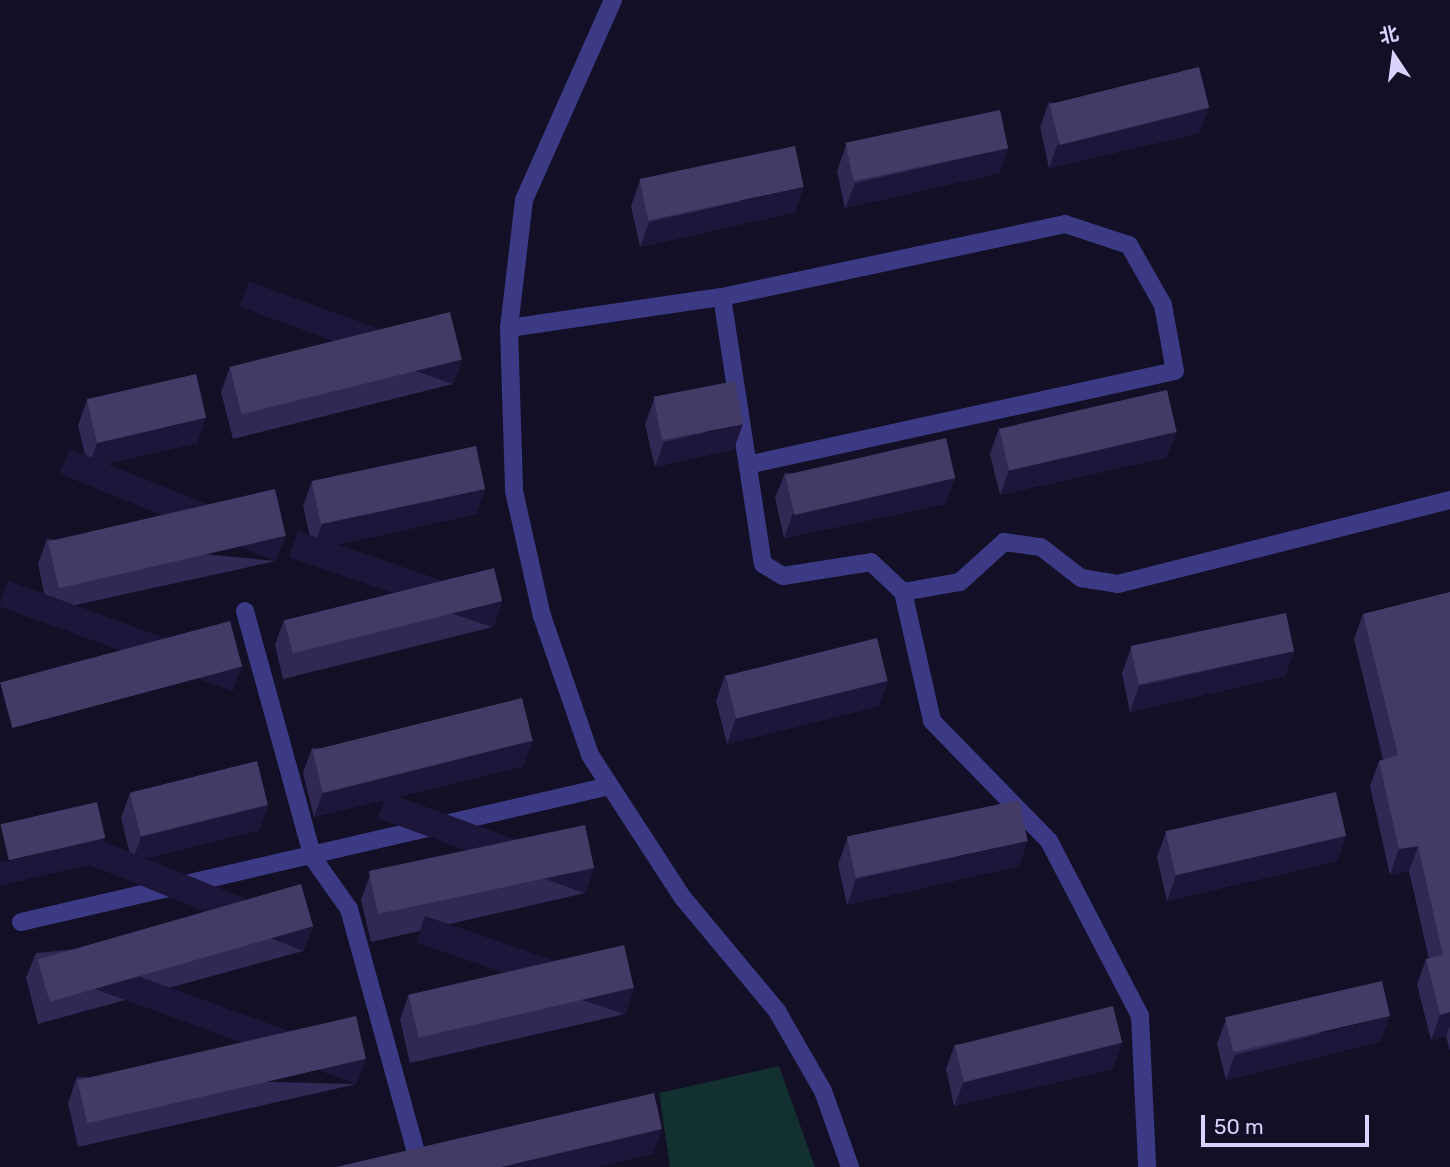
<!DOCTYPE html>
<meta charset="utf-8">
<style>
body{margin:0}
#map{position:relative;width:1450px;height:1167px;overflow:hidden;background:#130f26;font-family:Rubik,"Noto Sans SC",sans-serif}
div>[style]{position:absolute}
.green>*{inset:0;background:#12302f}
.street>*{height:18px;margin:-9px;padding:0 9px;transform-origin:9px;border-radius:9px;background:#3d3a85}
.wall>*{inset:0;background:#312854}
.shaded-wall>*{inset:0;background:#1d163a;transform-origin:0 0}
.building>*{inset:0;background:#433a66;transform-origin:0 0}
span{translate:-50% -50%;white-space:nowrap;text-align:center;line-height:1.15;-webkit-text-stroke:5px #130f26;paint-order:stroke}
.north{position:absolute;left:1359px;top:21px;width:70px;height:70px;-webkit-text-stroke:5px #130f26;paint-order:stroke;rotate:347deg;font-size:19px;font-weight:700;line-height:28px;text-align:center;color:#d9d4ff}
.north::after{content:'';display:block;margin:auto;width:24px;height:32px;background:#d9d4ff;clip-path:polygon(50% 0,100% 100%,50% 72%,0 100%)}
.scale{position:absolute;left:1201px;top:1115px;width:168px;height:32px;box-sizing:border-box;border:4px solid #d9d4ff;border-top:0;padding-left:9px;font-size:21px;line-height:24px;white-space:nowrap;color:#d9d4ff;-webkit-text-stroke:5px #130f26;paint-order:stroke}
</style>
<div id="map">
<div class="green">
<i style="clip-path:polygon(779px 1066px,815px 1167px,670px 1167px,659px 1093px)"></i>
</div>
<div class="street">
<i style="left:613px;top:0;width:219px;rotate:114deg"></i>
<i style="left:524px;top:200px;width:129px;rotate:96.7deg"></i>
<i style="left:509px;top:328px;width:163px;rotate:88.2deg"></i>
<i style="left:514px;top:491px;width:128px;rotate:77.4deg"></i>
<i style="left:542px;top:616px;width:147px;rotate:70.9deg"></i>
<i style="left:590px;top:755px;width:171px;rotate:57deg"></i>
<i style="left:683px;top:898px;width:147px;rotate:50.2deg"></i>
<i style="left:777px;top:1011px;width:92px;rotate:60.1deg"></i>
<i style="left:823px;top:1091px;width:81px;rotate:70.4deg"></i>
<i style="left:722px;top:297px;width:270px;rotate:81.3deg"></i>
<i style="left:763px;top:564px;width:23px;rotate:31deg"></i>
<i style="left:783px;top:576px;width:89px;rotate:-9deg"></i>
<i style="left:871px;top:562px;width:44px;rotate:43.2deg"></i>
<i style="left:903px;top:592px;width:132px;rotate:77.3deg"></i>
<i style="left:932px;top:721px;width:168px;rotate:45.7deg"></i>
<i style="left:1049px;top:841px;width:197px;rotate:62.5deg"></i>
<i style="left:1140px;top:1016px;width:151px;rotate:87.3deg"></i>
<i style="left:509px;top:328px;width:215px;rotate:-8.3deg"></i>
<i style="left:722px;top:297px;width:351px;rotate:-12deg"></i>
<i style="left:1065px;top:224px;width:67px;rotate:18.2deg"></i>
<i style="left:1129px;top:245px;width:69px;rotate:60.5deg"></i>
<i style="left:1163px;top:305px;width:67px;rotate:79.7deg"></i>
<i style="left:1175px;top:371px;width:437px;rotate:167.6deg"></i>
<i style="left:903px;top:592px;width:58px;rotate:-10deg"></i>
<i style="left:960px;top:582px;width:59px;rotate:-42.3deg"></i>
<i style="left:1004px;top:542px;width:37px;rotate:8deg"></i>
<i style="left:1041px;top:547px;width:51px;rotate:37.8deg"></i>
<i style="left:1081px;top:578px;width:37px;rotate:9deg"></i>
<i style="left:1118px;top:584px;width:342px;rotate:-14.2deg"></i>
<i style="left:245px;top:611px;width:256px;rotate:74.6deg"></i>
<i style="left:313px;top:858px;width:62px;rotate:54.8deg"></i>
<i style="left:349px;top:909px;width:253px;rotate:74.6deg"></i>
<i style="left:21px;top:922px;width:604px;rotate:-13.02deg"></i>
</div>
<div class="wall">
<i style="clip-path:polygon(1049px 102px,1199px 133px,1049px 168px,1040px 127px)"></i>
<i style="clip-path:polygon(846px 145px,1008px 148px,999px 173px,845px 208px,837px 171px)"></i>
<i style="clip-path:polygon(640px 181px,795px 212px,640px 247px,631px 206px)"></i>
<i style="clip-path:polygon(462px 359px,453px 384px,233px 439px,221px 392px,230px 367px)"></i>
<i style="clip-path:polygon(654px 399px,734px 449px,655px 467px,645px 425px)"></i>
<i style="clip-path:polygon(87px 400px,197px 443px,88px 468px,78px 425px)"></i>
<i style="clip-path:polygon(999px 428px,1167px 457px,1000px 495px,990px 454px)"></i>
<i style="clip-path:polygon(785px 473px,955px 478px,945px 504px,784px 538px,775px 498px)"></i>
<i style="clip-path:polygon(312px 481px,485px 489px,476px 514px,313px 550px,303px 506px)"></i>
<i style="clip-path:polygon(47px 539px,276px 561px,48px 611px,38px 564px)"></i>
<i style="clip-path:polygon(1450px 592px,1450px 1051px,1446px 1036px,1431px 1040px,1417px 985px,1426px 959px,1429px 959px,1409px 871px,1390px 875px,1370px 786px,1379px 761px,1383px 759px,1354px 639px,1363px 614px)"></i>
<i style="clip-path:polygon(502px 601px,493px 627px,283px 679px,275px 645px,284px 620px)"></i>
<i style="clip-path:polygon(1131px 648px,1294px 651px,1285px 676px,1130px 712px,1122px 673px)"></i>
<i style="clip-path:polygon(725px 675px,888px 681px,879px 706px,727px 744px,716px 701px)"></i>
<i style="clip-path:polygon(312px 748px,523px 766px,314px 817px,303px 773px)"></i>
<i style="clip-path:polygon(130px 793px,268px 805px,259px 830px,132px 862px,121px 818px)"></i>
<i style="clip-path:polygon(1166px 832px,1346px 836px,1337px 861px,1167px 901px,1157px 857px)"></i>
<i style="clip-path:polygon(847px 839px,1019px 866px,847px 905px,838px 864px)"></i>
<i style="clip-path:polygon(594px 868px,585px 893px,371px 942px,361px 900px,370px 875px)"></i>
<i style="clip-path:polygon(313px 926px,303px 951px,38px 1024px,26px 978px,36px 953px)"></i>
<i style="clip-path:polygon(634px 988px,625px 1014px,410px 1063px,400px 1020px,409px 994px)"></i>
<i style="clip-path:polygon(1226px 1019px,1381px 1041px,1226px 1080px,1217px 1044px)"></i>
<i style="clip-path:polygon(955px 1044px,1113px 1069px,954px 1106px,946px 1069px)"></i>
<i style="clip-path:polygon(77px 1077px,357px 1084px,78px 1147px,68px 1103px)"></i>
</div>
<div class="shaded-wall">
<i style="clip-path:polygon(1209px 108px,1199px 133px,1049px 168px,1058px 143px)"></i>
<i style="clip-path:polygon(1008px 148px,999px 173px,845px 208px,855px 183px)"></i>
<i style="clip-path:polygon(804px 187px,795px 212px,640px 247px,649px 222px)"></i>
<i style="left:462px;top:359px;width:27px;height:227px;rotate:110deg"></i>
<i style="clip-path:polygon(206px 418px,197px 443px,88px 468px,97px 443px)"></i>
<i style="clip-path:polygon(743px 424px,734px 449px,655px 467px,664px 442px)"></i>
<i style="clip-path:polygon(1177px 432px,1167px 457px,1000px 495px,1009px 470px)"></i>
<i style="clip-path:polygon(955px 478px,945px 504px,784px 538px,793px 513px)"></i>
<i style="clip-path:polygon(485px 489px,476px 514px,313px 550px,322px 524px)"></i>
<i style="left:286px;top:536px;width:27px;height:233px;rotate:112deg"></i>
<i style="left:502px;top:601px;width:28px;height:216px;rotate:109deg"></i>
<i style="clip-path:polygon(1294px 651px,1285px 676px,1130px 712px,1139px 686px)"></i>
<i style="left:242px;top:666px;width:27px;height:249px;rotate:110deg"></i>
<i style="clip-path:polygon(888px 681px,879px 706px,727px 744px,736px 718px)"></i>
<i style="clip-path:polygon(533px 741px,523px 766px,314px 817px,323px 792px)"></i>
<i style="clip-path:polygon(268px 805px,259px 830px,132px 862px,141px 837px)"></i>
<i style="clip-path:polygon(1346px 836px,1337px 861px,1167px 901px,1176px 875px)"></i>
<i style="clip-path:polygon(105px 838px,96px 863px,0 886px,0 863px)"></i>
<i style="clip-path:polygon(1028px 841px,1019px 866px,847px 905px,856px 879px)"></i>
<i style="clip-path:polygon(1418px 846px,1409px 871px,1390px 875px,1399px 849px)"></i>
<i style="left:594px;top:868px;width:27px;height:220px;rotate:110deg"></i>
<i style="left:313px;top:926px;width:27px;height:276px;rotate:112deg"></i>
<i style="left:634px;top:988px;width:28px;height:221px;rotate:109deg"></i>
<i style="clip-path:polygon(1450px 1012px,1450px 1026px,1446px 1036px,1431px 1040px,1440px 1015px)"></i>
<i style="clip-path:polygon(1390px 1016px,1381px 1041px,1226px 1080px,1235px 1055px)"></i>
<i style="clip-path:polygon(1122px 1043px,1113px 1069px,954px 1106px,964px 1081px)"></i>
<i style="left:366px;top:1059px;width:27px;height:286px;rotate:110deg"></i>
<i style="clip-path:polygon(662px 1129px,653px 1154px,598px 1167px,502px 1167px)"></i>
</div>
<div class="building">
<i style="left:1199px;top:67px;width:42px;height:154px;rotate:76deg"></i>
<i style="left:1000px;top:110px;width:39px;height:158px;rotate:78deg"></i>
<i style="left:795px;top:146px;width:42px;height:159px;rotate:78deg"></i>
<i style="left:450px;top:312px;width:49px;height:227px;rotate:76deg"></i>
<i style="left:196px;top:374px;width:45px;height:112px;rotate:77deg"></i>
<i style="left:735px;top:381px;width:44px;height:83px;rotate:79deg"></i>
<i style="left:1167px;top:390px;width:43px;height:172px;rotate:77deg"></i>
<i style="left:946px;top:438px;width:41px;height:165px;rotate:77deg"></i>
<i style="left:476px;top:446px;width:44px;height:168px;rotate:78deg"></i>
<i style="left:275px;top:489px;width:48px;height:233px;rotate:77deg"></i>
<i style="left:494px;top:568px;width:34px;height:216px;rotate:76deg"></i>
<i style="clip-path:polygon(1450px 592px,1450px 1012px,1440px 1015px,1426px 959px,1443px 955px,1418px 846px,1399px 849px,1379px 761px,1398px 755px,1363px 614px)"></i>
<i style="left:1286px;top:613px;width:39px;height:159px;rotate:78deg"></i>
<i style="left:230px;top:621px;width:47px;height:238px;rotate:75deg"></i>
<i style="left:877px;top:638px;width:44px;height:156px;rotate:76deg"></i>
<i style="left:522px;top:698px;width:44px;height:216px;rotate:76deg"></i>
<i style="left:257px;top:761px;width:45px;height:131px;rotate:76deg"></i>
<i style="left:1336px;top:792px;width:45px;height:175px;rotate:77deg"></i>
<i style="left:1019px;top:800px;width:42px;height:176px;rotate:78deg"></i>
<i style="left:97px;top:802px;width:37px;height:99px;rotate:77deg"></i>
<i style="left:585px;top:825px;width:44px;height:221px;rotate:78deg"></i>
<i style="left:301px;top:884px;width:44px;height:274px;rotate:74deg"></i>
<i style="left:624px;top:945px;width:44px;height:221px;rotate:77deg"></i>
<i style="left:1382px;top:981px;width:36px;height:161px;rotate:77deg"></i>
<i style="left:1113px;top:1006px;width:38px;height:163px;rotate:76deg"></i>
<i style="left:356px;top:1016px;width:44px;height:286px;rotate:77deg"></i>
<i style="clip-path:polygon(654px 1093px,662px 1129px,502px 1167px,336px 1167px)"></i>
</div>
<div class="north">北</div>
<div class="scale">50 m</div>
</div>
